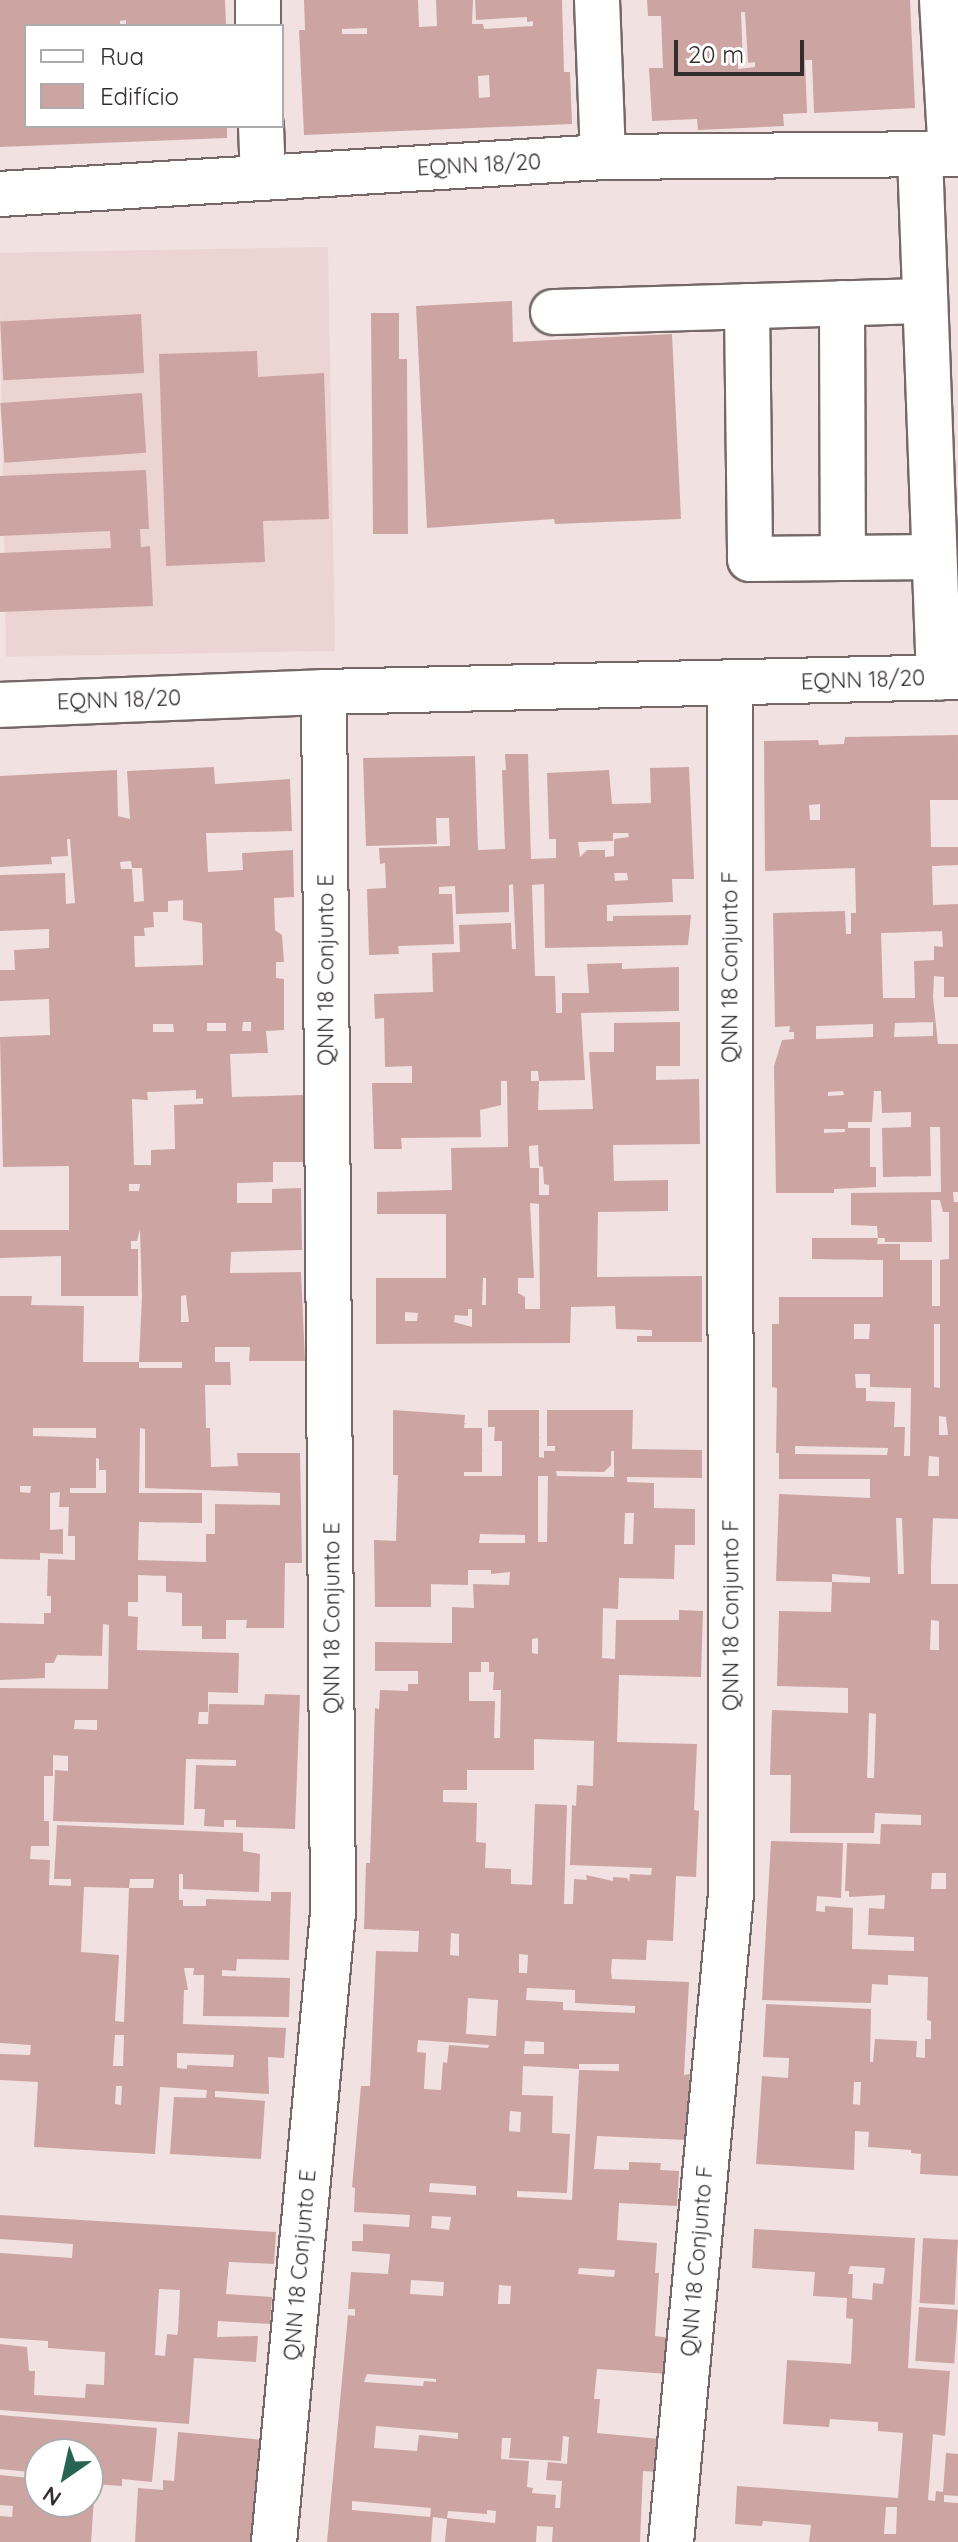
<!DOCTYPE html>
<meta charset="utf-8">
<style>
body{margin:0}
#map{position:relative;width:958px;height:2542px;overflow:hidden;background:#f1e2e1;font-family:Quicksand,sans-serif}
div>[style]{position:absolute}
.built>*{inset:0;background:#ecd4d2;transform-origin:0 0}
.building>*{inset:0;background:#cca5a2;transform-origin:0 0}
.roads{filter:drop-shadow(2px 0 #756867) drop-shadow(-2px 0 #756867) drop-shadow(0 2px #756867) drop-shadow(0 -2px #756867)}
.minor>*{height:44px;margin:-22px;padding:0 22px;transform-origin:22px;border-radius:22px;background:#fff}
span{translate:-50% -50%;white-space:nowrap;text-align:center;line-height:1.15;-webkit-text-stroke:8px #fff;paint-order:stroke}
.street-label{font-size:22px;color:#332d2d}
.legend{position:absolute;left:24px;top:24px;width:260px;height:104px;box-sizing:border-box;background:#fff;border:2px solid #adabab;margin:0;padding:10px 14px;list-style:none;font-size:24px;color:#332d2d}
.legend li{display:flex;align-items:center;gap:16px;height:40px}
.legend b{width:40px;border:2px solid #adabab}
.north{position:absolute;left:24px;top:2438px;width:80px;height:80px;box-sizing:border-box;background:#fff;border:2px solid #adabab;border-radius:50%;rotate:214deg;font-size:22px;font-weight:700;line-height:32px;text-align:center;color:#332d2d}
.north::after{content:'';display:block;margin:auto;width:28px;height:36px;background:#266552;clip-path:polygon(50% 0,100% 100%,50% 72%,0 100%)}
.scale{position:absolute;left:674px;top:40px;width:130px;height:36px;box-sizing:border-box;border:4px solid #332d2d;border-top:0;padding-left:10px;font-size:24px;line-height:28px;white-space:nowrap;color:#332d2d;-webkit-text-stroke:6px #fff;paint-order:stroke}
</style>
<div id="map">
<div class="built">
<i style="left:328px;top:247px;width:404px;height:329px;rotate:89deg"></i>
</div>
<div class="building">
<i style="clip-path:polygon(0 0,225px 0,226px 26px,126px 26px,126px 20px,120px 21px,120px 26px,26px 26px,26px 126px,227px 126px,227px 138px,0 147px)"></i>
<i style="clip-path:polygon(evenodd,304px 0,418px 0,419px 27px,437px 26px,436px 0,473px 0,472px 24px,483px 24px,484px 29px,533px 26px,533px 21px,527px 22px,527px 17px,476px 20px,475px 0,562px 0,564px 72px,570px 72px,572px 124px,304px 135px,299px 30px,305px 30px,304px 0,367px 28px,367px 34px,342px 34px,342px 29px,367px 28px,304px 0,489px 75px,490px 97px,479px 98px,478px 76px,489px 75px)"></i>
<i style="clip-path:polygon(evenodd,647px 0,910px 0,915px 108px,814px 113px,812px 60px,805px 60px,807px 113px,783px 114px,784px 126px,698px 130px,697px 119px,652px 121px,649px 68px,663px 68px,661px 16px,648px 16px,647px 0,741px 12px,745px 12px,748px 63px,755px 62px,755px 67px,738px 69px,738px 63px,743px 63px,741px 12px)"></i>
<i style="clip-path:polygon(512px 301px,513px 342px,672px 334px,681px 519px,555px 524px,554px 519px,427px 528px,416px 306px)"></i>
<i style="clip-path:polygon(371px 313px,399px 313px,399px 359px,407px 359px,408px 534px,373px 534px)"></i>
<i style="left:141px;top:314px;width:59px;height:141px;rotate:87deg"></i>
<i style="clip-path:polygon(257px 351px,258px 377px,324px 373px,329px 519px,263px 521px,265px 562px,166px 566px,159px 354px)"></i>
<i style="left:142px;top:393px;width:60px;height:142px;rotate:86deg"></i>
<i style="clip-path:polygon(146px 470px,149px 529px,140px 529px,141px 547px,150px 546px,153px 606px,0 612px,0 553px,111px 548px,110px 531px,0 536px,0 476px)"></i>
<i style="clip-path:polygon(evenodd,958px 735px,958px 800px,930px 800px,931px 847px,958px 847px,958px 865px,932px 866px,933px 905px,958px 904px,958px 997px,944px 997px,944px 977px,934px 976px,933px 997px,938px 1044px,958px 1044px,958px 1192px,953px 1192px,954px 1202px,958px 1202px,958px 1519px,933px 1518px,931px 1566px,931px 1584px,958px 1584px,958px 2176px,920px 2174px,921px 2154px,911px 2153px,911px 2150px,868px 2147px,869px 2132px,855px 2131px,854px 2170px,756px 2164px,762px 2076px,788px 2078px,789px 2058px,763px 2057px,766px 2004px,871px 2009px,870px 2062px,873px 2062px,875px 2039px,917px 2041px,916px 2057px,925px 2058px,925px 2039px,931px 2039px,931px 2021px,927px 2020px,928px 1977px,888px 1975px,888px 1985px,872px 1984px,871px 2003px,762px 2000px,771px 1841px,843px 1843px,841px 1898px,817px 1896px,816px 1911px,825px 1912px,825px 1906px,853px 1908px,852px 1949px,914px 1951px,914px 1937px,868px 1935px,869px 1908px,884px 1909px,885px 1895px,849px 1897px,849px 1891px,845px 1891px,847px 1843px,880px 1844px,881px 1824px,921px 1825px,921px 1815px,875px 1813px,874px 1833px,790px 1833px,791px 1775px,770px 1775px,772px 1710px,848px 1713px,848px 1688px,777px 1686px,779px 1611px,831px 1612px,832px 1582px,870px 1583px,870px 1577px,832px 1574px,832px 1582px,776px 1581px,779px 1494px,870px 1498px,870px 1479px,779px 1479px,779px 1453px,776px 1453px,777px 1388px,772px 1387px,772px 1324px,779px 1324px,779px 1297px,883px 1297px,883px 1260px,812px 1259px,812px 1238px,878px 1238px,877px 1226px,851px 1225px,851px 1193px,941px 1192px,940px 1127px,930px 1127px,931px 1176px,883px 1177px,882px 1128px,911px 1127px,911px 1112px,882px 1113px,881px 1091px,874px 1091px,872px 1122px,848px 1122px,848px 1128px,870px 1128px,870px 1167px,876px 1167px,876px 1187px,834px 1189px,834px 1193px,776px 1193px,774px 1066px,782px 1040px,794px 1039px,794px 1032px,789px 1032px,790px 1026px,775px 1027px,773px 913px,845px 911px,846px 934px,851px 934px,851px 913px,856px 913px,855px 868px,765px 871px,764px 741px,818px 740px,819px 745px,844px 744px,845px 737px,958px 735px,820px 804px,820px 820px,810px 820px,809px 805px,820px 804px,958px 735px,942px 931px,943px 947px,934px 946px,934px 960px,914px 961px,915px 998px,883px 998px,881px 933px,942px 931px,958px 735px,933px 1022px,933px 1036px,894px 1037px,895px 1023px,933px 1022px,958px 735px,873px 1024px,873px 1037px,816px 1039px,816px 1026px,873px 1024px,958px 735px,843px 1091px,844px 1095px,828px 1096px,828px 1092px,843px 1091px,958px 735px,824px 1129px,845px 1129px,845px 1132px,824px 1133px,824px 1129px,958px 735px,931px 1200px,940px 1200px,943px 1212px,949px 1212px,949px 1259px,940px 1260px,940px 1306px,932px 1306px,932px 1260px,900px 1260px,900px 1244px,877px 1244px,878px 1238px,885px 1238px,885px 1242px,932px 1242px,931px 1200px,958px 735px,854px 1324px,870px 1324px,869px 1339px,854px 1339px,854px 1324px,958px 735px,934px 1324px,940px 1324px,940px 1388px,934px 1387px,934px 1324px,958px 735px,855px 1374px,870px 1374px,870px 1387px,911px 1388px,910px 1456px,904px 1456px,905px 1427px,894px 1427px,895px 1402px,866px 1401px,866px 1388px,856px 1388px,855px 1374px,958px 735px,939px 1416px,946px 1417px,948px 1435px,939px 1435px,939px 1416px,958px 735px,795px 1446px,888px 1448px,887px 1455px,795px 1454px,795px 1446px,958px 735px,929px 1456px,939px 1457px,939px 1476px,928px 1476px,929px 1456px,958px 735px,896px 1518px,902px 1518px,904px 1574px,898px 1574px,896px 1518px,958px 735px,931px 1620px,939px 1621px,939px 1650px,930px 1650px,931px 1620px,958px 735px,869px 1713px,876px 1714px,874px 1778px,867px 1778px,869px 1713px,958px 735px,932px 1873px,946px 1873px,946px 1889px,931px 1889px,932px 1873px,958px 735px,854px 2082px,861px 2082px,860px 2105px,853px 2104px,854px 2082px)"></i>
<i style="clip-path:polygon(evenodd,505px 754px,528px 754px,531px 859px,556px 858px,556px 839px,549px 839px,547px 773px,609px 770px,612px 804px,651px 803px,650px 768px,689px 767px,694px 879px,672px 879px,673px 902px,607px 905px,607px 921px,613px 921px,613px 916px,691px 915px,688px 945px,545px 948px,544px 884px,532px 885px,535px 976px,555px 976px,556px 1013px,562px 1013px,562px 993px,589px 993px,587px 964px,622px 963px,622px 969px,679px 967px,679px 1011px,581px 1013px,585px 1080px,539px 1081px,538px 1071px,531px 1071px,531px 1081px,539px 1081px,538px 1110px,593px 1109px,589px 1052px,614px 1052px,614px 1023px,680px 1022px,680px 1066px,656px 1066px,656px 1080px,699px 1079px,700px 1144px,613px 1145px,614px 1181px,668px 1180px,668px 1211px,598px 1212px,597px 1277px,702px 1276px,702px 1342px,637px 1342px,637px 1336px,652px 1336px,652px 1330px,616px 1329px,615px 1306px,571px 1307px,570px 1343px,376px 1344px,376px 1278px,446px 1278px,446px 1214px,377px 1214px,377px 1192px,452px 1190px,451px 1148px,508px 1147px,507px 1081px,501px 1081px,501px 1105px,480px 1110px,481px 1137px,401px 1138px,402px 1149px,374px 1149px,372px 1083px,412px 1083px,412px 1066px,385px 1067px,384px 1018px,375px 1019px,374px 994px,433px 992px,432px 953px,460px 952px,459px 925px,511px 923px,512px 949px,516px 949px,513px 884px,509px 885px,509px 912px,456px 914px,455px 886px,439px 887px,439px 894px,452px 894px,454px 944px,398px 946px,399px 954px,369px 955px,367px 889px,386px 888px,385px 863px,380px 864px,379px 848px,450px 846px,449px 818px,436px 818px,437px 844px,366px 846px,363px 758px,475px 756px,478px 850px,505px 849px,502px 770px,506px 770px,505px 754px,613px 833px,628px 833px,629px 837px,614px 839px,614px 856px,605px 857px,605px 850px,587px 850px,580px 857px,578px 842px,613px 841px,613px 833px,505px 754px,614px 873px,627px 873px,628px 880px,615px 881px,614px 873px,505px 754px,538px 1145px,539px 1166px,543px 1167px,544px 1184px,549px 1185px,549px 1195px,539px 1195px,539px 1168px,530px 1168px,529px 1146px,538px 1145px,505px 754px,530px 1203px,539px 1204px,540px 1309px,525px 1309px,525px 1297px,518px 1293px,518px 1278px,534px 1278px,530px 1203px,505px 754px,483px 1278px,486px 1278px,486px 1305px,482px 1305px,483px 1278px,505px 754px,468px 1309px,472px 1309px,472px 1327px,454px 1322px,455px 1315px,468px 1316px,468px 1309px,505px 754px,405px 1312px,418px 1313px,417px 1321px,405px 1321px,405px 1312px)"></i>
<i style="clip-path:polygon(evenodd,214px 767px,215px 784px,290px 779px,292px 831px,206px 833px,208px 872px,243px 870px,242px 853px,293px 850px,294px 897px,274px 898px,275px 930px,282px 935px,284px 962px,276px 962px,276px 978px,284px 979px,284px 1030px,266px 1031px,268px 1053px,230px 1054px,232px 1097px,303px 1095px,304px 1162px,273px 1162px,273px 1182px,237px 1183px,237px 1203px,272px 1203px,272px 1189px,301px 1188px,302px 1250px,231px 1252px,230px 1273px,301px 1272px,305px 1361px,249px 1361px,250px 1347px,215px 1347px,215px 1362px,230px 1362px,231px 1385px,205px 1385px,206px 1428px,210px 1428px,211px 1467px,238px 1466px,237px 1453px,300px 1453px,302px 1563px,285px 1563px,284px 1628px,246px 1628px,247px 1620px,226px 1620px,226px 1639px,202px 1639px,202px 1626px,182px 1626px,182px 1593px,166px 1592px,166px 1576px,138px 1575px,138px 1602px,128px 1602px,128px 1616px,138px 1617px,137px 1650px,239px 1653px,238px 1693px,208px 1692px,208px 1712px,199px 1712px,198px 1724px,208px 1724px,209px 1704px,264px 1705px,265px 1694px,300px 1695px,295px 1829px,236px 1827px,236px 1820px,224px 1820px,224px 1827px,204px 1826px,205px 1809px,194px 1809px,196px 1765px,236px 1766px,236px 1760px,186px 1759px,184px 1825px,53px 1821px,55px 1770px,68px 1771px,68px 1756px,53px 1755px,53px 1776px,44px 1776px,44px 1821px,49px 1821px,49px 1846px,31px 1846px,30px 1859px,50px 1860px,49px 1885px,71px 1886px,71px 1879px,54px 1879px,57px 1825px,243px 1833px,243px 1851px,260px 1854px,259px 1892px,183px 1889px,183px 1874px,179px 1874px,179px 1900px,183px 1900px,183px 1906px,206px 1906px,206px 1899px,271px 1901px,271px 1892px,291px 1892px,289px 1960px,237px 1959px,236px 1971px,222px 1970px,222px 1976px,290px 1978px,289px 2017px,203px 2016px,204px 1975px,193px 1975px,194px 1968px,184px 1968px,188px 1990px,184px 1990px,183px 2024px,286px 2028px,284px 2058px,268px 2057px,269px 2094px,215px 2091px,215px 2097px,265px 2101px,261px 2159px,170px 2154px,174px 2097px,206px 2098px,207px 2090px,160px 2087px,155px 2154px,34px 2147px,38px 2082px,0 2080px,0 2054px,30px 2055px,31px 2045px,0 2043px,0 1688px,108px 1689px,109px 1625px,103px 1624px,102px 1656px,57px 1655px,54px 1663px,45px 1663px,45px 1678px,0 1680px,0 1623px,44px 1624px,44px 1613px,51px 1613px,51px 1596px,47px 1596px,48px 1559px,75px 1560px,75px 1536px,68px 1536px,69px 1507px,59px 1507px,60px 1492px,50px 1493px,50px 1530px,63px 1529px,63px 1554px,40px 1553px,40px 1560px,0 1559px,0 1296px,32px 1296px,31px 1305px,84px 1306px,83px 1362px,139px 1362px,139px 1368px,182px 1368px,182px 1362px,139px 1362px,142px 1296px,140px 1229px,137px 1241px,131px 1241px,131px 1249px,138px 1249px,138px 1296px,61px 1296px,61px 1256px,0 1258px,0 1230px,69px 1230px,69px 1166px,3px 1167px,0 1037px,50px 1035px,49px 999px,0 1001px,0 970px,15px 970px,14px 950px,49px 948px,49px 929px,0 931px,0 875px,65px 873px,66px 904px,75px 903px,70px 839px,67px 839px,68px 856px,51px 857px,52px 864px,0 867px,0 776px,117px 770px,118px 816px,130px 819px,127px 771px,214px 767px,131px 861px,132px 868px,142px 868px,144px 901px,134px 902px,132px 869px,121px 869px,120px 862px,131px 861px,214px 767px,183px 900px,183px 920px,202px 923px,203px 965px,135px 967px,134px 936px,145px 936px,144px 928px,154px 927px,153px 912px,168px 912px,168px 901px,183px 900px,214px 767px,243px 1022px,251px 1022px,251px 1031px,242px 1031px,243px 1022px,214px 767px,207px 1023px,226px 1023px,226px 1031px,207px 1031px,207px 1023px,214px 767px,153px 1024px,173px 1024px,174px 1032px,153px 1032px,153px 1024px,214px 767px,196px 1090px,196px 1099px,203px 1098px,203px 1104px,174px 1105px,175px 1149px,151px 1150px,151px 1165px,134px 1165px,132px 1099px,148px 1100px,147px 1092px,196px 1090px,214px 767px,129px 1184px,140px 1184px,139px 1191px,129px 1191px,129px 1184px,214px 767px,186px 1295px,189px 1322px,181px 1322px,181px 1296px,186px 1295px,214px 767px,33px 1428px,96px 1428px,96px 1438px,33px 1436px,33px 1428px,214px 767px,140px 1428px,145px 1429px,145px 1488px,280px 1493px,280px 1505px,215px 1504px,215px 1534px,206px 1534px,206px 1562px,138px 1560px,139px 1522px,202px 1523px,202px 1493px,139px 1493px,140px 1428px,214px 767px,96px 1458px,99px 1459px,99px 1470px,106px 1470px,106px 1493px,70px 1493px,70px 1488px,96px 1488px,96px 1458px,214px 767px,20px 1486px,31px 1486px,30px 1493px,20px 1492px,20px 1486px,214px 767px,75px 1720px,97px 1720px,97px 1730px,74px 1729px,75px 1720px,214px 767px,130px 1879px,154px 1879px,153px 1888px,129px 1888px,124px 2022px,115px 2021px,119px 1955px,81px 1952px,84px 1887px,129px 1888px,130px 1879px,214px 767px,115px 2035px,124px 2035px,123px 2066px,113px 2066px,115px 2035px,214px 767px,177px 2053px,234px 2055px,233px 2067px,187px 2065px,187px 2069px,177px 2068px,177px 2053px,214px 767px,116px 2086px,122px 2086px,121px 2105px,115px 2104px,116px 2086px)"></i>
<i style="clip-path:polygon(evenodd,393px 1410px,465px 1415px,464px 1428px,482px 1428px,482px 1472px,464px 1472px,464px 1476px,502px 1476px,502px 1441px,494px 1441px,495px 1427px,488px 1427px,488px 1410px,539px 1410px,539px 1457px,544px 1458px,544px 1451px,555px 1451px,555px 1446px,547px 1446px,547px 1410px,633px 1410px,632px 1449px,702px 1450px,702px 1478px,627px 1477px,627px 1482px,654px 1483px,654px 1508px,695px 1509px,695px 1545px,675px 1545px,674px 1579px,619px 1578px,618px 1609px,603px 1608px,602px 1658px,615px 1659px,616px 1620px,679px 1620px,679px 1610px,703px 1611px,701px 1677px,619px 1675px,617px 1742px,697px 1744px,694px 1810px,699px 1811px,696px 1877px,676px 1876px,673px 1941px,647px 1940px,646px 1960px,612px 1959px,611px 1971px,612px 1979px,689px 1982px,684px 2075px,690px 2074px,686px 2140px,597px 2136px,594px 2169px,629px 2170px,629px 2162px,661px 2163px,660px 2170px,679px 2171px,677px 2206px,619px 2203px,617px 2240px,657px 2243px,655px 2273px,659px 2273px,655px 2336px,671px 2338px,669px 2374px,597px 2369px,594px 2399px,600px 2399px,597px 2433px,660px 2439px,657px 2472px,643px 2471px,640px 2542px,552px 2542px,553px 2527px,537px 2526px,536px 2542px,445px 2542px,447px 2519px,433px 2517px,431px 2542px,327px 2542px,348px 2315px,355px 2316px,355px 2309px,348px 2309px,351px 2272px,388px 2274px,390px 2254px,352px 2251px,352px 2241px,363px 2241px,363px 2224px,409px 2227px,410px 2215px,354px 2212px,355px 2188px,352px 2187px,361px 2086px,370px 2086px,376px 1951px,418px 1952px,419px 1931px,364px 1929px,366px 1863px,370px 1863px,375px 1708px,379px 1709px,380px 1690px,408px 1691px,408px 1684px,418px 1684px,418px 1671px,375px 1671px,375px 1642px,452px 1643px,452px 1607px,474px 1608px,473px 1584px,509px 1585px,510px 1572px,491px 1574px,491px 1570px,468px 1570px,468px 1585px,431px 1584px,431px 1607px,375px 1607px,374px 1540px,396px 1541px,398px 1475px,393px 1475px,393px 1410px,611px 1451px,614px 1451px,614px 1477px,557px 1476px,556px 1471px,604px 1472px,611px 1465px,611px 1451px,393px 1410px,538px 1476px,548px 1476px,547px 1542px,538px 1542px,538px 1476px,393px 1410px,625px 1513px,634px 1513px,633px 1544px,624px 1544px,625px 1513px,393px 1410px,480px 1534px,525px 1535px,525px 1543px,479px 1543px,480px 1534px,393px 1410px,538px 1638px,538px 1654px,532px 1653px,532px 1639px,538px 1638px,393px 1410px,481px 1662px,489px 1662px,489px 1672px,494px 1672px,493px 1690px,501px 1690px,500px 1738px,494px 1738px,495px 1701px,469px 1701px,469px 1672px,481px 1672px,481px 1662px,393px 1410px,534px 1739px,594px 1741px,593px 1786px,577px 1785px,576px 1806px,572px 1805px,570px 1865px,652px 1868px,651px 1875px,630px 1874px,629px 1882px,627px 1878px,613px 1877px,613px 1881px,586px 1875px,587px 1880px,574px 1879px,573px 1904px,564px 1904px,567px 1805px,535px 1804px,532px 1885px,511px 1884px,511px 1869px,485px 1868px,486px 1843px,476px 1842px,477px 1803px,443px 1802px,443px 1790px,467px 1790px,467px 1770px,534px 1770px,534px 1739px,393px 1410px,451px 1933px,459px 1934px,459px 1956px,450px 1955px,451px 1933px,393px 1410px,519px 1954px,528px 1955px,527px 1973px,519px 1973px,519px 1954px,393px 1410px,527px 1988px,575px 1990px,575px 2003px,635px 2006px,635px 2013px,563px 2010px,563px 2002px,526px 2000px,527px 1988px,393px 1410px,468px 1998px,498px 2000px,496px 2036px,466px 2034px,468px 1998px,393px 1410px,418px 2040px,489px 2045px,488px 2048px,449px 2045px,447px 2063px,443px 2062px,441px 2090px,424px 2089px,426px 2053px,417px 2052px,418px 2040px,393px 1410px,525px 2041px,544px 2042px,544px 2054px,524px 2054px,525px 2041px,393px 1410px,579px 2064px,619px 2064px,619px 2071px,579px 2070px,572px 2200px,517px 2197px,517px 2191px,567px 2193px,570px 2134px,552px 2133px,553px 2096px,522px 2095px,523px 2066px,579px 2069px,579px 2064px,393px 1410px,510px 2111px,521px 2112px,520px 2132px,509px 2131px,510px 2111px,393px 1410px,430px 2183px,476px 2186px,476px 2195px,429px 2192px,430px 2183px,393px 1410px,432px 2216px,451px 2217px,449px 2230px,431px 2228px,432px 2216px,393px 1410px,579px 2268px,615px 2270px,614px 2277px,578px 2274px,579px 2268px,393px 1410px,411px 2280px,444px 2282px,443px 2296px,410px 2294px,411px 2280px,393px 1410px,499px 2285px,511px 2286px,510px 2304px,498px 2304px,499px 2285px,393px 1410px,367px 2374px,436px 2379px,436px 2382px,424px 2381px,423px 2386px,364px 2382px,367px 2374px,393px 1410px,376px 2426px,458px 2433px,458px 2439px,419px 2435px,417px 2451px,374px 2448px,376px 2426px,393px 1410px,563px 2436px,569px 2437px,567px 2464px,548px 2462px,546px 2480px,562px 2481px,560px 2508px,555px 2508px,556px 2495px,532px 2493px,533px 2488px,527px 2487px,529px 2461px,501px 2459px,502px 2438px,511px 2438px,509px 2458px,561px 2461px,563px 2436px,393px 1410px,352px 2501px,431px 2508px,430px 2517px,352px 2510px,352px 2501px,393px 1410px,487px 2510px,496px 2511px,495px 2523px,447px 2518px,448px 2511px,487px 2514px,487px 2510px)"></i>
<i style="clip-path:polygon(evenodd,0 2215px,276px 2232px,274px 2264px,229px 2262px,226px 2294px,272px 2297px,270px 2324px,218px 2321px,217px 2337px,258px 2336px,256px 2362px,194px 2358px,189px 2424px,0 2410px,0 2344px,27px 2347px,29px 2371px,35px 2371px,34px 2395px,85px 2398px,86px 2384px,104px 2385px,105px 2352px,48px 2348px,48px 2341px,0 2338px,0 2253px,72px 2258px,73px 2244px,0 2239px,0 2215px,159px 2289px,180px 2290px,178px 2331px,177px 2335px,167px 2334px,165px 2356px,155px 2355px,159px 2289px)"></i>
<i style="clip-path:polygon(evenodd,754px 2229px,915px 2238px,908px 2368px,950px 2371px,945px 2436px,933px 2434px,928px 2500px,935px 2501px,936px 2491px,943px 2492px,946px 2453px,958px 2454px,958px 2496px,944px 2495px,944px 2502px,958px 2503px,958px 2542px,809px 2542px,811px 2525px,763px 2521px,762px 2526px,735px 2524px,737px 2486px,898px 2498px,903px 2433px,878px 2431px,878px 2422px,830px 2419px,829px 2427px,783px 2424px,787px 2360px,851px 2364px,853px 2319px,846px 2318px,847px 2298px,813px 2296px,815px 2272px,752px 2268px,754px 2229px,850px 2266px,885px 2268px,883px 2284px,873px 2283px,872px 2300px,852px 2298px,853px 2274px,848px 2274px,850px 2266px,754px 2229px,886px 2507px,897px 2507px,896px 2534px,884px 2534px,886px 2507px)"></i>
<i style="left:923px;top:2238px;width:35px;height:65px;rotate:3deg"></i>
<i style="left:919px;top:2307px;width:39px;height:54px;rotate:4deg"></i>
<i style="clip-path:polygon(0 2415px,157px 2428px,152px 2482px,122px 2479px,122px 2486px,95px 2484px,96px 2478px,88px 2478px,88px 2454px,40px 2454px,40px 2473px,0 2469px)"></i>
<i style="clip-path:polygon(178px 2432px,263px 2440px,257px 2542px,135px 2542px,138px 2488px,163px 2490px,163px 2480px,174px 2481px)"></i>
<i style="clip-path:polygon(0 2475px,40px 2479px,40px 2502px,88px 2502px,88px 2483px,95px 2484px,91px 2542px,0 2542px,0 2516px,12px 2517px,13px 2506px,0 2505px)"></i>
</div>
<div class="roads">
<div class="minor">
<i style="left:258px;top:0;width:26px;rotate:90deg"></i>
<i style="left:597px;top:0;width:157px;rotate:87.8deg"></i>
<i style="left:942px;top:0;width:154px;rotate:86.7deg"></i>
<i style="left:261px;top:126px;width:51px;rotate:87.8deg"></i>
<i style="left:920px;top:155px;width:523px;rotate:87.92deg"></i>
<i style="left:0;top:194px;width:604px;rotate:-3.51deg"></i>
<i style="left:603px;top:157px;width:355px;rotate:-0.5deg"></i>
<i style="left:842px;top:303px;width:255px;rotate:89.8deg"></i>
<i style="left:747px;top:306px;width:253px;rotate:89.3deg"></i>
<i style="left:750px;top:559px;width:183px;rotate:-0.6deg"></i>
<i style="left:553px;top:312px;width:372px;rotate:-1.7deg"></i>
<i style="left:0;top:705px;width:324px;rotate:-2.3deg"></i>
<i style="left:324px;top:692px;width:634px;rotate:-1.36deg"></i>
<i style="left:274px;top:2542px;width:632px;rotate:-84.64deg"></i>
<i style="left:333px;top:1913px;width:1221px;rotate:-90.42deg"></i>
<i style="left:671px;top:2542px;width:651px;rotate:-84.71deg"></i>
<i style="left:731px;top:1894px;width:1209px;rotate:-90.05deg"></i>
</div>
</div>
<div class="street-label">
<span style="left:479px;top:165px;rotate:-3deg">EQNN 18/20</span>
<span style="left:863px;top:680px;rotate:-2deg">EQNN 18/20</span>
<span style="left:119px;top:700px;rotate:-2deg">EQNN 18/20</span>
<span style="left:730px;top:967px;rotate:-90deg">QNN 18 Conjunto F</span>
<span style="left:326px;top:970px;rotate:-90deg">QNN 18 Conjunto E</span>
<span style="left:731px;top:1615px;rotate:-90deg">QNN 18 Conjunto F</span>
<span style="left:332px;top:1618px;rotate:-90deg">QNN 18 Conjunto E</span>
<span style="left:697px;top:2261px;rotate:-85deg">QNN 18 Conjunto F</span>
<span style="left:300px;top:2265px;rotate:-85deg">QNN 18 Conjunto E</span>
</div>
<ul class="legend">
<li><b style="height:10px;background:#fff"></b>Rua</li>
<li><b style="height:22px;background:#cca5a2"></b>Edifício</li>
</ul>
<div class="north">N</div>
<div class="scale">20 m</div>
</div>
